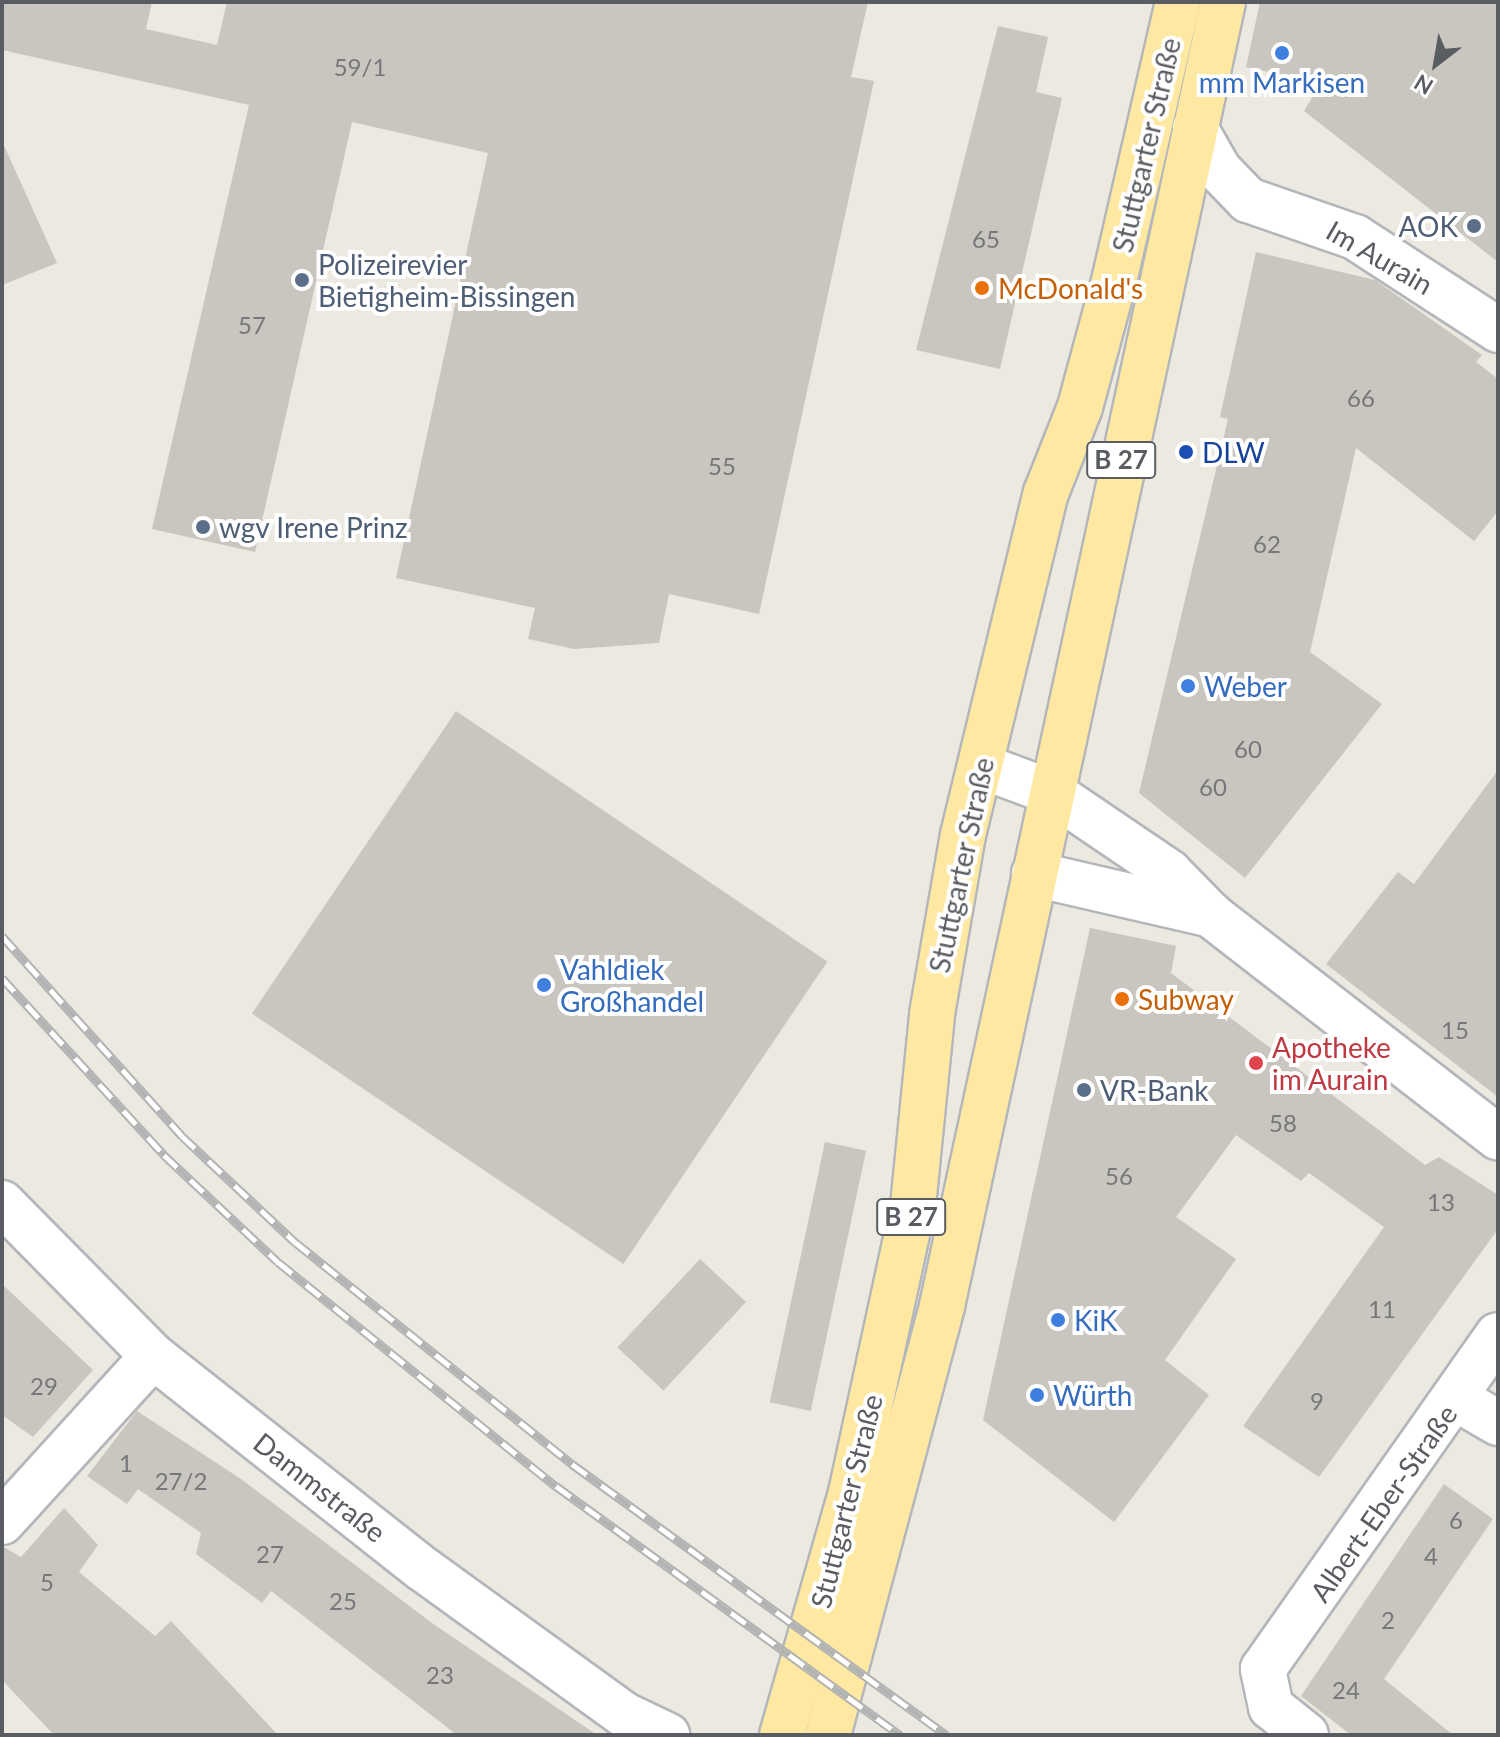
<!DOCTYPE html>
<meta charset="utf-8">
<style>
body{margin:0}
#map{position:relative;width:1500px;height:1737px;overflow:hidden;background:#ece9e0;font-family:Lato,sans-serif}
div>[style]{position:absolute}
.building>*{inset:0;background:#c9c5bf;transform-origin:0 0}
.roads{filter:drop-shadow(2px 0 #b3b7bb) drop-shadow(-2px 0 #b3b7bb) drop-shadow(0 2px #b3b7bb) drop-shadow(0 -2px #b3b7bb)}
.minor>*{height:44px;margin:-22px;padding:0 22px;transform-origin:22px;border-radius:22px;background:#fff}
.primary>*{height:44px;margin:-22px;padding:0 22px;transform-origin:22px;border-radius:22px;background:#ffe9a2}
.rail>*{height:9px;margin-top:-4.5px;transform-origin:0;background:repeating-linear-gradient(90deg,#fff 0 18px,#b2b3b3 0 36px);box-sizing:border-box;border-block:2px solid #b2b3b3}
.dots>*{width:22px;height:22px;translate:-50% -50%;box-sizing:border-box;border:4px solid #fff;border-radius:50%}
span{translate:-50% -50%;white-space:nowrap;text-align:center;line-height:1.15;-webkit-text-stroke:8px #fff;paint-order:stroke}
.number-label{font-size:24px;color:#757779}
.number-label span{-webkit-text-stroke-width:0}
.shield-label span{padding:2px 6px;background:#fff;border:2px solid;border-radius:6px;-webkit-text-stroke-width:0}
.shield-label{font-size:26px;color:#595d62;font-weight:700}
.shop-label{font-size:28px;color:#366cbe}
.left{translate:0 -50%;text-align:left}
.street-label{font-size:28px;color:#595d62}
.service-label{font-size:28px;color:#4e5e75}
.right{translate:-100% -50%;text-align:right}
.food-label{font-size:28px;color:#c56008}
.transit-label{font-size:28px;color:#164399}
.health-label{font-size:28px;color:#be3a42}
.frame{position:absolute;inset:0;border:4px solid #595d62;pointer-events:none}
.north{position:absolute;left:1396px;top:24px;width:80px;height:80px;-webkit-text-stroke:6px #fff;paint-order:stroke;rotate:211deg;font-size:22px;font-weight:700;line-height:32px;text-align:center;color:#595d62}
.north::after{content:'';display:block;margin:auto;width:28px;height:36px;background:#595d62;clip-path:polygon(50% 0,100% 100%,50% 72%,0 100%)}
</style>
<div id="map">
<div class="building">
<i style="clip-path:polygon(2px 2px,152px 2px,146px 29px,217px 45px,227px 2px,868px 2px,851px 77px,874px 81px,759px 614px,669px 594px,659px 643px,574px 649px,528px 639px,535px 608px,396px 578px,488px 153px,352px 122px,255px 552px,152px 529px,249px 105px,2px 50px)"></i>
<i style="clip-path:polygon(1260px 2px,1498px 2px,1498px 262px,1304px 111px,1321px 83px,1246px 67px)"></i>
<i style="clip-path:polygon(998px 26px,1048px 37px,1036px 92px,1062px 98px,1000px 369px,916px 350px)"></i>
<i style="clip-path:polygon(2px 141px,57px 263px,2px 285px)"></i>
<i style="clip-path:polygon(1256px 252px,1375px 280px,1482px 355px,1476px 362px,1498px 379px,1498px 511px,1474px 541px,1356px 448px,1310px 652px,1382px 704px,1245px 878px,1139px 793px,1228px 419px,1220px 417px)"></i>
<i style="left:456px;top:711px;width:448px;height:365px;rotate:34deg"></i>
<i style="clip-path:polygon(1498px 770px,1498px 1097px,1326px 964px,1398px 872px,1414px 884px)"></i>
<i style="clip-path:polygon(1090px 928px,1176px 946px,1171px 973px,1425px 1165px,1439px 1157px,1498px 1195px,1498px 1229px,1319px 1477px,1243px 1426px,1384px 1227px,1309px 1173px,1301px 1181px,1236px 1135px,1176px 1217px,1236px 1259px,1165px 1360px,1209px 1395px,1114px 1522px,983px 1420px)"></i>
<i style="left:825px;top:1142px;width:42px;height:266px;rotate:12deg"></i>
<i style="left:700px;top:1259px;width:63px;height:121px;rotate:43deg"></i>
<i style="clip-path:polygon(2px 1284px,93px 1370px,33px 1437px,2px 1415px)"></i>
<i style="clip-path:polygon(137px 1411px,241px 1479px,432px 1623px,597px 1735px,457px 1735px,271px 1591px,262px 1603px,196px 1554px,201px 1533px,138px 1489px,127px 1504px,87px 1476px)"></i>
<i style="clip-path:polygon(1444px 1484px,1493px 1519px,1384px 1679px,1453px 1735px,1351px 1735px,1301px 1696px)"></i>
<i style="clip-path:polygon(64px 1508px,98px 1545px,79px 1572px,155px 1636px,171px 1621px,278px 1735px,54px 1735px,2px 1680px,2px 1546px,21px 1557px)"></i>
</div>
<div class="roads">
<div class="minor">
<i style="left:1195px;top:128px;width:48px;rotate:60.3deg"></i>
<i style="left:1219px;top:170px;width:42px;rotate:46deg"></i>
<i style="left:1248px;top:200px;width:113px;rotate:19.1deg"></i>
<i style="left:1355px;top:237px;width:171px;rotate:33deg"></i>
<i style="left:981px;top:766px;width:75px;rotate:20.4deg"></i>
<i style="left:1051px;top:792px;width:143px;rotate:34.1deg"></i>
<i style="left:1169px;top:872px;width:60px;rotate:45.7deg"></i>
<i style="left:1211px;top:915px;width:363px;rotate:37.8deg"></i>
<i style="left:1034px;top:874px;width:182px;rotate:13deg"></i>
<i style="left:2px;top:1203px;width:215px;rotate:45.4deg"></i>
<i style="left:153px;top:1356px;width:344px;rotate:38.3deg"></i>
<i style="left:423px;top:1569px;width:249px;rotate:35.9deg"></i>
<i style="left:625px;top:1715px;width:47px;rotate:25.5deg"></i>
<i style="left:1457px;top:1399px;width:48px;rotate:30.3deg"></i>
<i style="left:2px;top:1522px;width:224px;rotate:-47.7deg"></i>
<i style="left:1306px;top:1735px;width:45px;rotate:-141.3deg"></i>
<i style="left:1271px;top:1707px;width:39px;rotate:-102deg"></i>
<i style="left:1263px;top:1669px;width:408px;rotate:-54.9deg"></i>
</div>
<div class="primary">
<i style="left:782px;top:1735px;width:252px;rotate:-74.1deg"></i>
<i style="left:851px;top:1493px;width:294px;rotate:-77.8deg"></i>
<i style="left:913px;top:1206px;width:193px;rotate:-84.3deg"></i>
<i style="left:932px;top:1014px;width:182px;rotate:-80.2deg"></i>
<i style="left:963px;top:835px;width:352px;rotate:-76.4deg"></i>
<i style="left:1046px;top:493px;width:92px;rotate:-68.4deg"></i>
<i style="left:1080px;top:407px;width:135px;rotate:-74.9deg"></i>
<i style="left:1115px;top:277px;width:282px;rotate:-77.1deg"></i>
<i style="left:828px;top:1735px;width:444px;rotate:-75.1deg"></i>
<i style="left:942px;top:1306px;width:1334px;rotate:-77.84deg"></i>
</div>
</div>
<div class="rail">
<i style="left:2px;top:936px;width:269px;rotate:48deg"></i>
<i style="left:182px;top:1136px;width:155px;rotate:43.2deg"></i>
<i style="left:295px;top:1242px;width:355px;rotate:38.7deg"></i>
<i style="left:572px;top:1464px;width:462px;rotate:35.9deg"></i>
<i style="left:2px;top:978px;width:240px;rotate:47.5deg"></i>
<i style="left:164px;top:1155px;width:156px;rotate:43.2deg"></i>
<i style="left:278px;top:1262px;width:357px;rotate:38.9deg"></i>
<i style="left:556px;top:1486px;width:425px;rotate:35.9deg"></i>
</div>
<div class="dots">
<i style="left:1282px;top:53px;background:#3f7fe0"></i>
<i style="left:1474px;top:226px;background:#5c6f8a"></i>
<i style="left:302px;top:280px;background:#5c6f8a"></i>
<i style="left:982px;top:288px;background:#e8710a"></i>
<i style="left:1186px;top:452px;background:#1a4fb4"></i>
<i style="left:203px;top:527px;background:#5c6f8a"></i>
<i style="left:1188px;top:686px;background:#3f7fe0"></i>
<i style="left:544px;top:985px;background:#3f7fe0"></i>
<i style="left:1122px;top:999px;background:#e8710a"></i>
<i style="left:1256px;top:1063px;background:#e0444e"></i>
<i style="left:1084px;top:1090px;background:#5c6f8a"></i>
<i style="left:1058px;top:1320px;background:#3f7fe0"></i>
<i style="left:1037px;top:1395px;background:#3f7fe0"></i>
</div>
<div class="number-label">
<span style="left:360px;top:67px">59/1</span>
<span style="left:986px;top:239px">65</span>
<span style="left:252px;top:325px">57</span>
<span style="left:1361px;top:398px">66</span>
<span style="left:722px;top:466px">55</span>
<span style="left:1267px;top:544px">62</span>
<span style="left:1248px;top:749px">60</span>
<span style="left:1213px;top:787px">60</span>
<span style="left:1455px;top:1030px">15</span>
<span style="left:1283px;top:1123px">58</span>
<span style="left:1119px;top:1176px">56</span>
<span style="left:1441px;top:1202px">13</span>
<span style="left:1382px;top:1309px">11</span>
<span style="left:44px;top:1386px">29</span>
<span style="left:1317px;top:1401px">9</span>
<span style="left:126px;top:1463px">1</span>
<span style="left:181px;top:1481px">27/2</span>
<span style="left:1456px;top:1520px">6</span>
<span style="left:270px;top:1554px">27</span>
<span style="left:1431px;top:1556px">4</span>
<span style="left:47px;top:1582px">5</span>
<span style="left:343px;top:1601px">25</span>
<span style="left:1388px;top:1620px">2</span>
<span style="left:440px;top:1675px">23</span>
<span style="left:1346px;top:1690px">24</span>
</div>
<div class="shield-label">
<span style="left:1121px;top:460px">B 27</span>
<span style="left:911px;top:1217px">B 27</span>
</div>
<div class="shop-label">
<span style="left:1282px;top:82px">mm Markisen</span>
<span class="left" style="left:1204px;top:686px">Weber</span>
<span class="left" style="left:560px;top:985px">Vahldiek<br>Großhandel</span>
<span class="left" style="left:1074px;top:1320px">KiK</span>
<span class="left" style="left:1053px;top:1395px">Würth</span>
</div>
<div class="street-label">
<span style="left:1146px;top:145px;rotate:-77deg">Stuttgarter Straße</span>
<span style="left:1380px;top:257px;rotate:30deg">Im Aurain</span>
<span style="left:961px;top:865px;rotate:-78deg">Stuttgarter Straße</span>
<span style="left:320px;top:1487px;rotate:38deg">Dammstraße</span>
<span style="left:846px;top:1501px;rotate:-76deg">Stuttgarter Straße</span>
<span style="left:1383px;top:1503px;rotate:-55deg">Albert-Eber-Straße</span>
</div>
<div class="service-label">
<span class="right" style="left:1458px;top:226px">AOK</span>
<span class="left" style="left:318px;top:280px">Polizeirevier<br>Bietigheim-Bissingen</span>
<span class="left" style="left:219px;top:527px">wgv Irene Prinz</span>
<span class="left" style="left:1100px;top:1090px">VR-Bank</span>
</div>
<div class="food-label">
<span class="left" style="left:998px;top:288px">McDonald's</span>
<span class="left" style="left:1138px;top:999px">Subway</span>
</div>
<div class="transit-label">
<span class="left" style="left:1202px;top:452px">DLW</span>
</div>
<div class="health-label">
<span class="left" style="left:1272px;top:1063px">Apotheke<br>im Aurain</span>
</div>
<div class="frame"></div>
<div class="north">N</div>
</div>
